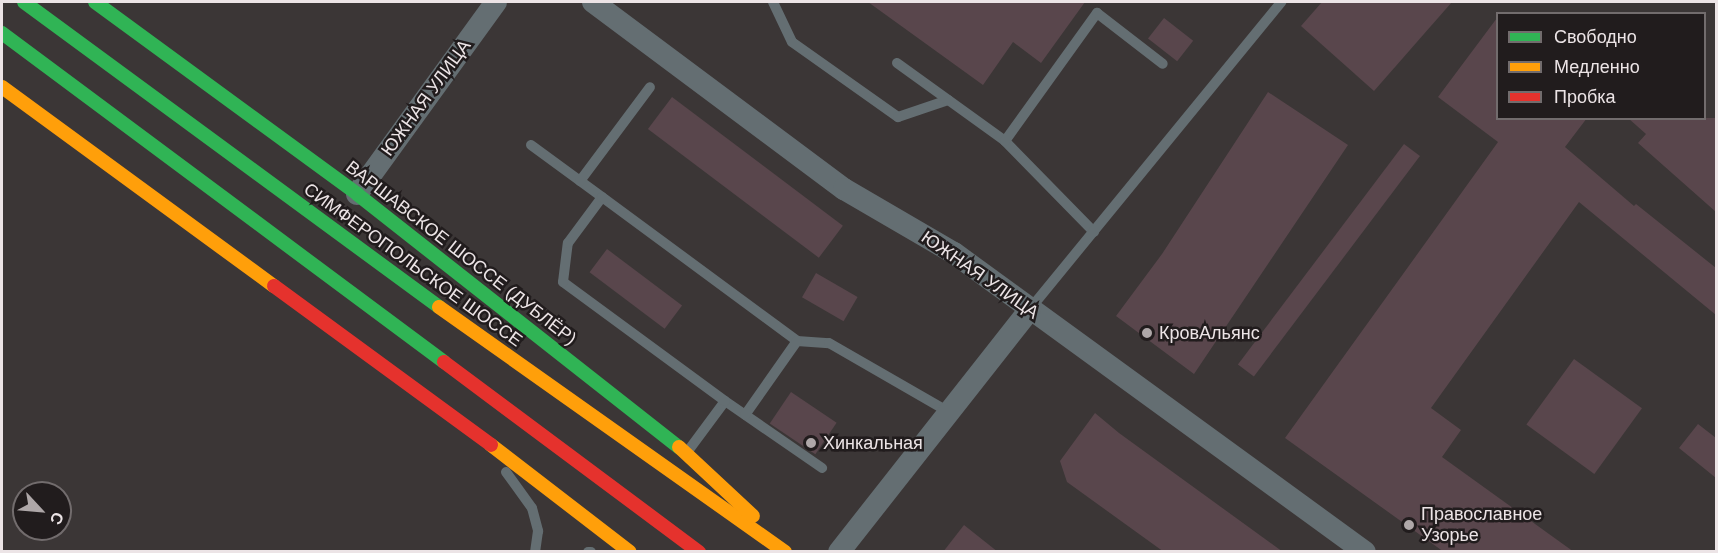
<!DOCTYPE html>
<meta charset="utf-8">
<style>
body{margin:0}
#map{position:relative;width:1718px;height:553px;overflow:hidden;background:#3b3636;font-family:Helvetica,sans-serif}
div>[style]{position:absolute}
.building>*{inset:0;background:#59464c;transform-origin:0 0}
.lane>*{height:10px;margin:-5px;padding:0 5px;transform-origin:5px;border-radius:5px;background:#646e72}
.street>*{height:22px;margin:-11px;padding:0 11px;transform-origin:11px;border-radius:11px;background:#646e72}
.fast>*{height:14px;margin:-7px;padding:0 7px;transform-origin:7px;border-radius:7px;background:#30b455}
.slow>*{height:14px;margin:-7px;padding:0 7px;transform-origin:7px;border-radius:7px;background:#ff9f0a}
.jam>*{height:14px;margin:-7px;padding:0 7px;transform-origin:7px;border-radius:7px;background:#e5322d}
.dots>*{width:16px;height:16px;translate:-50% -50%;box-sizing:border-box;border:3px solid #211c1d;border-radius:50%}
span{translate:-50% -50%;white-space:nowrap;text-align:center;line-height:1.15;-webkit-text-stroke:5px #211c1d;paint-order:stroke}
.street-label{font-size:18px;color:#ece4e6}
.poi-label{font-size:18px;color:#ece4e6}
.left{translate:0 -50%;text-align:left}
.frame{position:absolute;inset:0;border:3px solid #ece4e6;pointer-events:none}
.legend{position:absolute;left:1496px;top:12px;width:210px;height:108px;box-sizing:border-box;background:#211c1d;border:2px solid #726c6d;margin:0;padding:8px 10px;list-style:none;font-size:18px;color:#ece4e6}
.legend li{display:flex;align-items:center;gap:12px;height:30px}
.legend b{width:30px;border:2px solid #726c6d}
.north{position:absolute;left:12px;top:481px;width:60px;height:60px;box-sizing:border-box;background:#211c1d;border:2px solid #726c6d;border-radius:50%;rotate:116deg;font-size:16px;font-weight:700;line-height:24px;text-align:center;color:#ece4e6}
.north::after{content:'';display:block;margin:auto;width:21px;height:27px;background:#aea7a8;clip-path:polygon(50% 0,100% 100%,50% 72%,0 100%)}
</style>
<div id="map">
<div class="building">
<i style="clip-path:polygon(868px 2px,1085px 2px,1041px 63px,1013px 42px,983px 85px)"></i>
<i style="clip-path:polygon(1322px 2px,1452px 2px,1374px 91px,1301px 26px)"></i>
<i style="left:1164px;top:18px;width:37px;height:26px;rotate:38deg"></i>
<i style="clip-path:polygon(1497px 18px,1497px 118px,1587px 118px,1565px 147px,1634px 206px,1636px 204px,1716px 268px,1716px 315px,1579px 202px,1431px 408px,1461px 430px,1442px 457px,1574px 552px,1444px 552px,1285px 438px,1498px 142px,1438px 97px)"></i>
<i style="clip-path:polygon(1268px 92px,1348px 145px,1194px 374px,1116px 316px,1162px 254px)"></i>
<i style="left:672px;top:97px;width:214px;height:40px;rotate:37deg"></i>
<i style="clip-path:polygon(1628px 118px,1716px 118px,1716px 212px,1638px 143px,1646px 134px)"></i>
<i style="left:1404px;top:144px;width:20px;height:276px;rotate:37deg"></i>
<i style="left:607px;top:249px;width:94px;height:29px;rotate:37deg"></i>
<i style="left:816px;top:273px;width:48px;height:28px;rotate:30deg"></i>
<i style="left:1574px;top:359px;width:84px;height:81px;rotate:36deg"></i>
<i style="left:791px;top:392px;width:55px;height:38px;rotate:34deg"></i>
<i style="clip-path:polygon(1095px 413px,1119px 433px,1283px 552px,1164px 552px,1067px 482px,1060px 461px)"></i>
<i style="clip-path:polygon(1698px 424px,1716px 438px,1716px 478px,1679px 448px)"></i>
<i style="clip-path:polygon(964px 525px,998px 552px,943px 552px)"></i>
</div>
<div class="lane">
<i style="left:773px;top:2px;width:44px;rotate:64.6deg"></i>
<i style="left:792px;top:42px;width:130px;rotate:35.3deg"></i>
<i style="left:898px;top:117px;width:53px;rotate:-18.8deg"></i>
<i style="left:897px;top:63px;width:133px;rotate:35.8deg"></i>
<i style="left:531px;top:145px;width:88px;rotate:36.2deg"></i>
<i style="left:580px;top:181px;width:117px;rotate:-53.3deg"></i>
<i style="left:1094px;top:232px;width:127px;rotate:-134.4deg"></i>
<i style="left:1005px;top:141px;width:158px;rotate:-54.3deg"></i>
<i style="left:1097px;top:13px;width:83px;rotate:37.7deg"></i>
<i style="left:1030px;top:309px;width:397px;rotate:-50.7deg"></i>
<i style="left:797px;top:341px;width:32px;rotate:4deg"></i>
<i style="left:829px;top:343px;width:138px;rotate:29.9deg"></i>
<i style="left:725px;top:401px;width:118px;rotate:34.6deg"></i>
<i style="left:688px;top:451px;width:62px;rotate:-53.5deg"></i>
<i style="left:725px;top:401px;width:201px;rotate:-143.7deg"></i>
<i style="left:563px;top:282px;width:39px;rotate:-83deg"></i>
<i style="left:568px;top:243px;width:57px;rotate:-53.5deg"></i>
<i style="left:602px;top:197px;width:242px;rotate:36.4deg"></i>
<i style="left:797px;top:341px;width:90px;rotate:125.1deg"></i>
<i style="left:506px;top:472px;width:44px;rotate:54.2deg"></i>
<i style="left:532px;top:508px;width:24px;rotate:75deg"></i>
<i style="left:538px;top:531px;width:21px;rotate:98deg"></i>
<i style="left:588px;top:552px;width:3px"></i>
</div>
<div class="street">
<i style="left:593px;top:2px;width:313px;rotate:36.7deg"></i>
<i style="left:844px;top:189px;width:127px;rotate:30.2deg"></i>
<i style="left:954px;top:253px;width:508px;rotate:36.04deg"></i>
<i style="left:357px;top:194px;width:237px;rotate:-54.1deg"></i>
<i style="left:839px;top:552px;width:309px;rotate:-51.8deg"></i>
</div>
<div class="fast">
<i style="left:24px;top:2px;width:515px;rotate:36.31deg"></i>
<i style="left:95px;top:2px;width:325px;rotate:36.2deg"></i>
<i style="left:357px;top:194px;width:410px;rotate:38.2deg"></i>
<i style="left:2px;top:33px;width:551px;rotate:36.66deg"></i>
</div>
<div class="slow">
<i style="left:2px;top:87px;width:337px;rotate:36.2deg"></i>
<i style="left:439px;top:307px;width:424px;rotate:35.3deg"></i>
<i style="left:491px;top:445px;width:175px;rotate:37.6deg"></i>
<i style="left:679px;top:447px;width:101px;rotate:43deg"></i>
</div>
<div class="jam">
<i style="left:274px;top:286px;width:269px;rotate:36.2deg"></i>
<i style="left:444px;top:362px;width:318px;rotate:36.7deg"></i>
</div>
<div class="dots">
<i style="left:1147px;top:333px;background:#aea7a8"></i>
<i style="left:811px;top:443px;background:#aea7a8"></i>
<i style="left:1409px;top:525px;background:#aea7a8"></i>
</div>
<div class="street-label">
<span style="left:426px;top:98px;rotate:-54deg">ЮЖНАЯ УЛИЦА</span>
<span style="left:461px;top:253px;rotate:38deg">ВАРШАВСКОЕ ШОССЕ (ДУБЛЁР)</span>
<span style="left:413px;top:265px;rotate:36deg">СИМФЕРОПОЛЬСКОЕ ШОССЕ</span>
<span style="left:980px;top:275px;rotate:35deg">ЮЖНАЯ УЛИЦА</span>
</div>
<div class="poi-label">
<span class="left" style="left:1159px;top:333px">КровАльянс</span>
<span class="left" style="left:823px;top:443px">Хинкальная</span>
<span class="left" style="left:1421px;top:525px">Православное<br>Узорье</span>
</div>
<div class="frame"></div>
<ul class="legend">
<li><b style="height:8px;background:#30b455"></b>Свободно</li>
<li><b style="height:8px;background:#ff9f0a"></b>Медленно</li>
<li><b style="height:8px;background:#e5322d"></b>Пробка</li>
</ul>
<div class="north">С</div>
</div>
